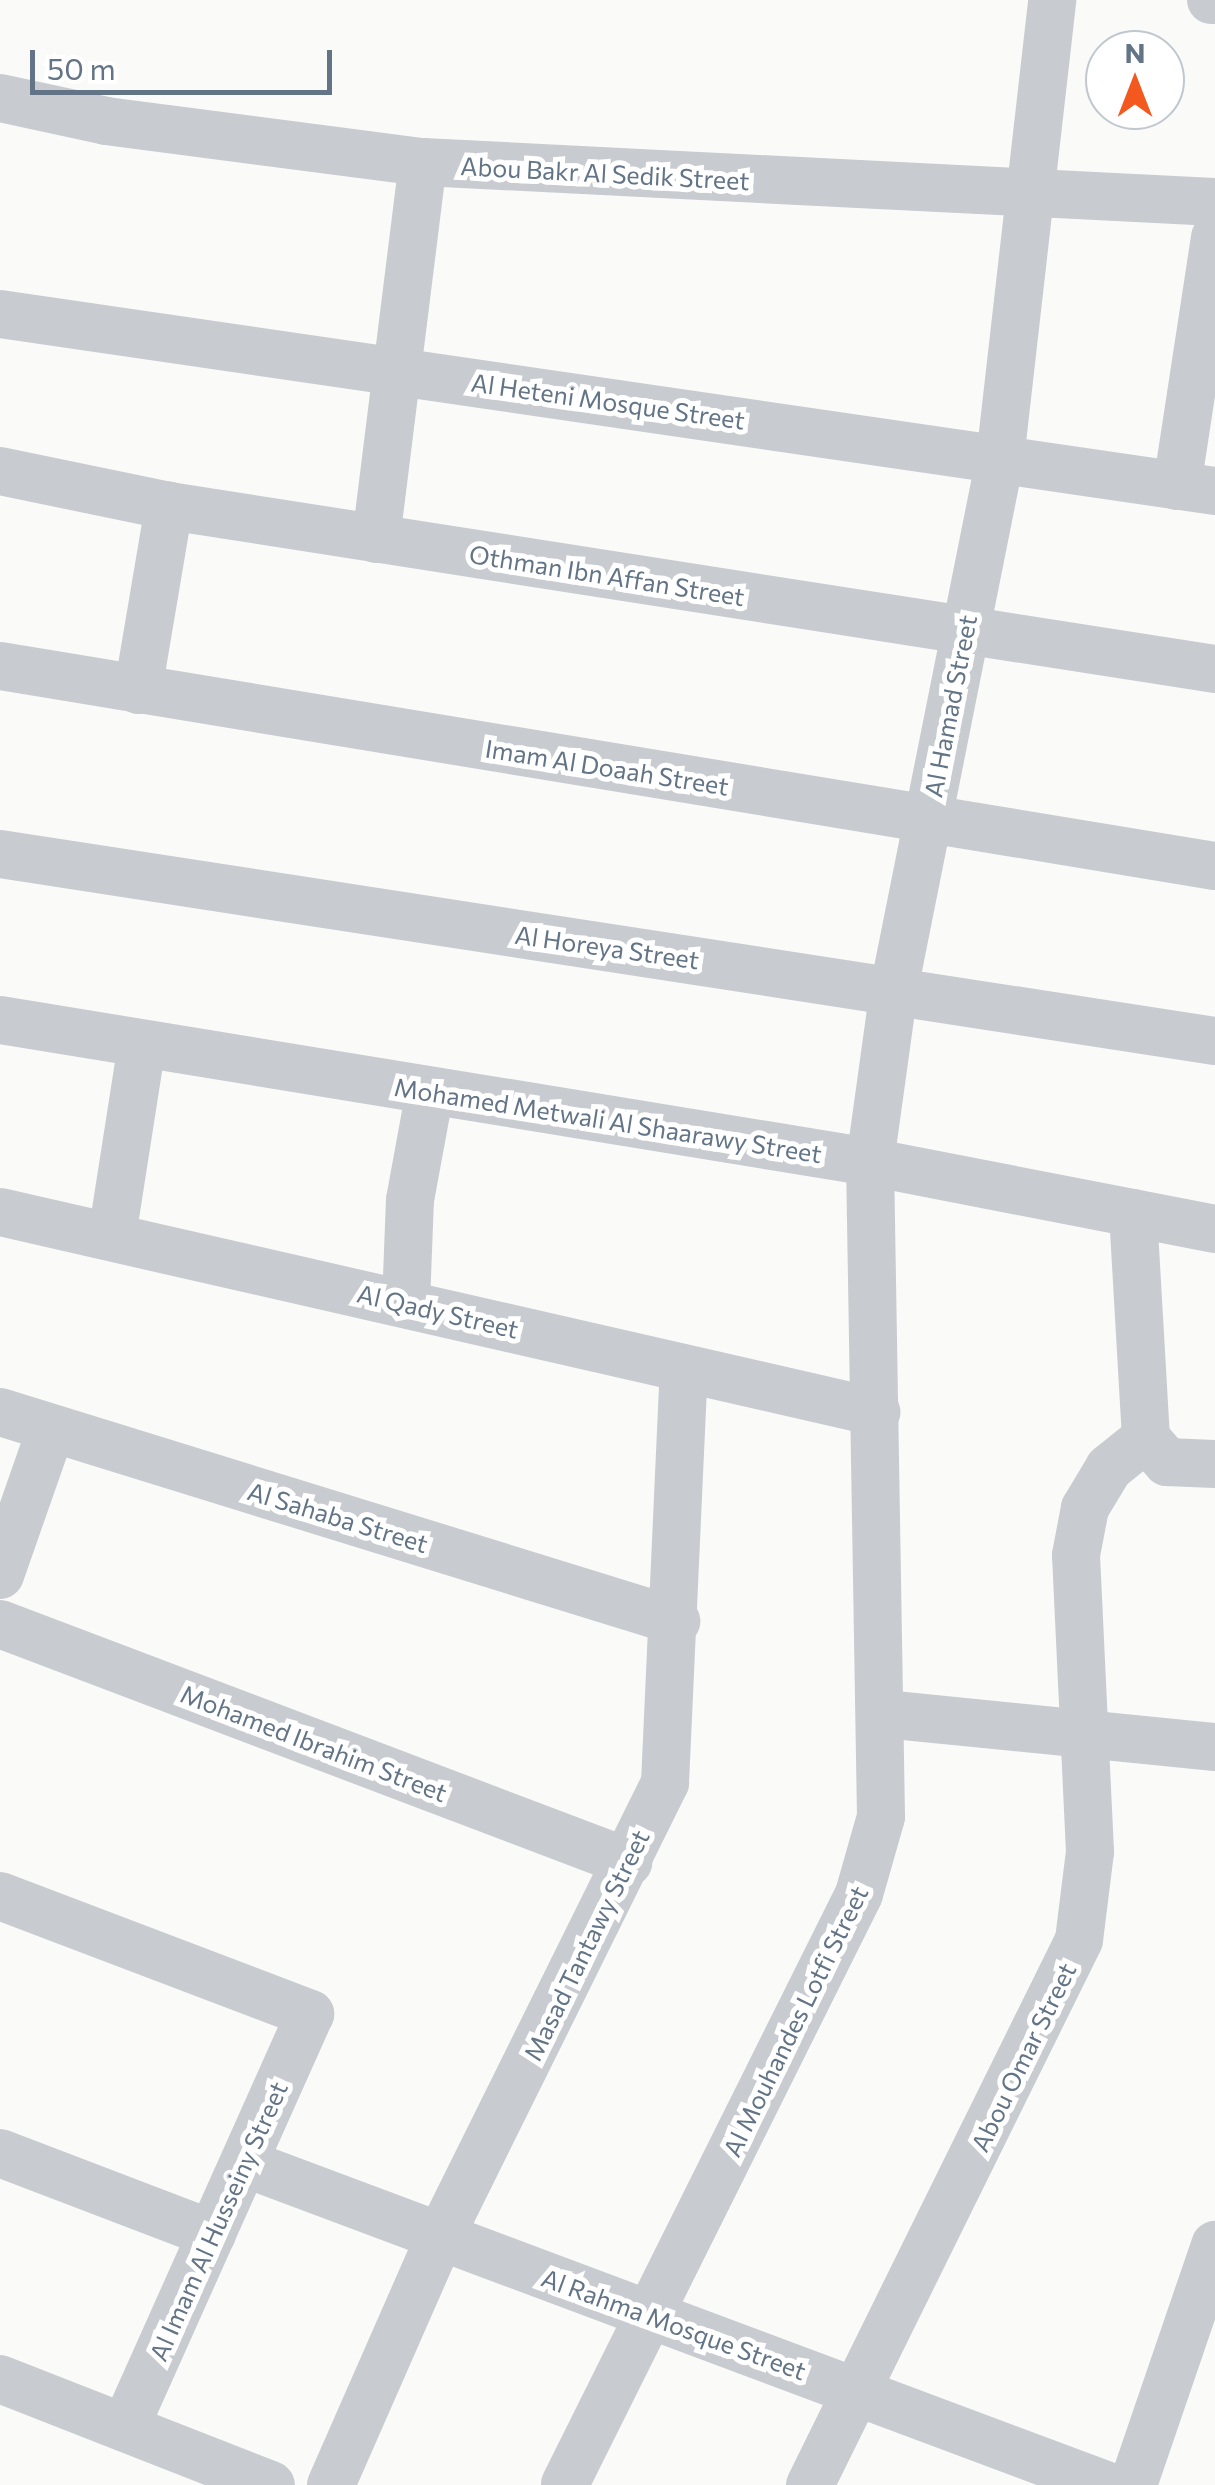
<!DOCTYPE html>
<style>
body{margin:0}
#map{position:relative;width:1215px;height:2485px;overflow:hidden;background:#fafaf8;font-family:Commissioner,sans-serif}
div>[style]{position:absolute}
.minor>*{height:48px;margin:-24px;padding:0 24px;transform-origin:24px;border-radius:24px;background:#c8ccd0}
span{translate:-50% -50%;white-space:nowrap;text-align:center;line-height:1.15;-webkit-text-stroke:10px #fff;paint-order:stroke}
.street-label{font-size:25px;color:#627485}
.north{position:absolute;left:1085px;top:30px;width:100px;height:100px;box-sizing:border-box;background:#fff;border:2px solid #c0c7ce;border-radius:50%;rotate:0deg;font-size:28px;font-weight:700;line-height:40px;text-align:center;color:#627485}
.north::after{content:'';display:block;margin:auto;width:35px;height:45px;background:#f3591f;clip-path:polygon(50% 0,100% 100%,50% 72%,0 100%)}
.scale{position:absolute;left:30px;top:50px;width:302px;height:45px;box-sizing:border-box;border:5px solid #627485;border-top:0;padding-left:12px;font-size:30px;line-height:35px;white-space:nowrap;color:#627485;-webkit-text-stroke:8px #fff;paint-order:stroke}
</style>
<div id="map">
<div class="minor">
<i style="left:1211px;top:0;width:4px"></i>
<i style="left:0;top:98px;width:108px;rotate:12.2deg"></i>
<i style="left:106px;top:121px;width:320px;rotate:7.4deg"></i>
<i style="left:423px;top:162px;width:793px;rotate:2.89deg"></i>
<i style="left:0;top:314px;width:1228px;rotate:8.29deg"></i>
<i style="left:0;top:471px;width:173px;rotate:11.7deg"></i>
<i style="left:169px;top:506px;width:1059px;rotate:8.86deg"></i>
<i style="left:1177px;top:486px;width:252px;rotate:-81.3deg"></i>
<i style="left:376px;top:539px;width:380px;rotate:-82.9deg"></i>
<i style="left:0;top:666px;width:1231px;rotate:9.35deg"></i>
<i style="left:138px;top:690px;width:187px;rotate:-80.4deg"></i>
<i style="left:0;top:854px;width:1229px;rotate:8.75deg"></i>
<i style="left:0;top:1020px;width:882px;rotate:9.27deg"></i>
<i style="left:870px;top:1162px;width:351px;rotate:11deg"></i>
<i style="left:0;top:1212px;width:899px;rotate:12.86deg"></i>
<i style="left:1133px;top:1213px;width:225px;rotate:86.7deg"></i>
<i style="left:1146px;top:1438px;width:32px;rotate:49deg"></i>
<i style="left:1167px;top:1462px;width:48px;rotate:2.4deg"></i>
<i style="left:112px;top:1236px;width:194px;rotate:-81.1deg"></i>
<i style="left:406px;top:1303px;width:103px;rotate:-87.8deg"></i>
<i style="left:410px;top:1200px;width:111px;rotate:-79.6deg"></i>
<i style="left:0;top:1412px;width:708px;rotate:17.18deg"></i>
<i style="left:0;top:1575px;width:155px;rotate:-70.7deg"></i>
<i style="left:0;top:1624px;width:672px;rotate:20.76deg"></i>
<i style="left:884px;top:1714px;width:333px;rotate:5.7deg"></i>
<i style="left:0;top:1896px;width:332px;rotate:20.8deg"></i>
<i style="left:310px;top:2014px;width:453px;rotate:114.1deg"></i>
<i style="left:0;top:2153px;width:227px;rotate:20.9deg"></i>
<i style="left:244px;top:2163px;width:919px;rotate:20.5deg"></i>
<i style="left:0;top:2379px;width:291px;rotate:21.4deg"></i>
<i style="left:565px;top:2484px;width:659px;rotate:-63.51deg"></i>
<i style="left:859px;top:1894px;width:80px;rotate:-74.1deg"></i>
<i style="left:881px;top:1817px;width:655px;rotate:-90.96deg"></i>
<i style="left:870px;top:1162px;width:175px;rotate:-82.1deg"></i>
<i style="left:894px;top:989px;width:540px;rotate:-78.69deg"></i>
<i style="left:1000px;top:459px;width:462px;rotate:-83.5deg"></i>
<i style="left:331px;top:2485px;width:271px;rotate:-66.3deg"></i>
<i style="left:440px;top:2237px;width:507px;rotate:-63.64deg"></i>
<i style="left:665px;top:1783px;width:415px;rotate:-87.4deg"></i>
<i style="left:810px;top:2485px;width:608px;rotate:-63.73deg"></i>
<i style="left:1079px;top:1940px;width:89px;rotate:-82.9deg"></i>
<i style="left:1090px;top:1852px;width:297px;rotate:-92.7deg"></i>
<i style="left:1076px;top:1555px;width:48px;rotate:-79.2deg"></i>
<i style="left:1085px;top:1508px;width:47px;rotate:-59deg"></i>
<i style="left:1109px;top:1468px;width:48px;rotate:-39deg"></i>
<i style="left:1133px;top:2485px;width:254px;rotate:-71.1deg"></i>
</div>
<div class="street-label">
<span style="left:605px;top:173px;rotate:3deg">Abou Bakr Al Sedik Street</span>
<span style="left:608px;top:401px;rotate:8deg">Al Heteni Mosque Street</span>
<span style="left:607px;top:575px;rotate:9deg">Othman Ibn Affan Street</span>
<span style="left:950px;top:706px;rotate:-79deg">Al Hamad Street</span>
<span style="left:607px;top:767px;rotate:9deg">Imam Al Doaah Street</span>
<span style="left:607px;top:947px;rotate:8deg">Al Horeya Street</span>
<span style="left:608px;top:1120px;rotate:9deg">Mohamed Metwali Al Shaarawy Street</span>
<span style="left:438px;top:1311px;rotate:13deg">Al Qady Street</span>
<span style="left:338px;top:1517px;rotate:17deg">Al Sahaba Street</span>
<span style="left:314px;top:1743px;rotate:21deg">Mohamed Ibrahim Street</span>
<span style="left:586px;top:1945px;rotate:-64deg">Masad Tantawy Street</span>
<span style="left:795px;top:2021px;rotate:-64deg">Al Mouhandes Lotfi Street</span>
<span style="left:1023px;top:2057px;rotate:-64deg">Abou Omar Street</span>
<span style="left:218px;top:2221px;rotate:-66deg">Al Imam Al Husseiny Street</span>
<span style="left:674px;top:2324px;rotate:20deg">Al Rahma Mosque Street</span>
</div>
<div class="north">N</div>
<div class="scale">50 m</div>
</div>
